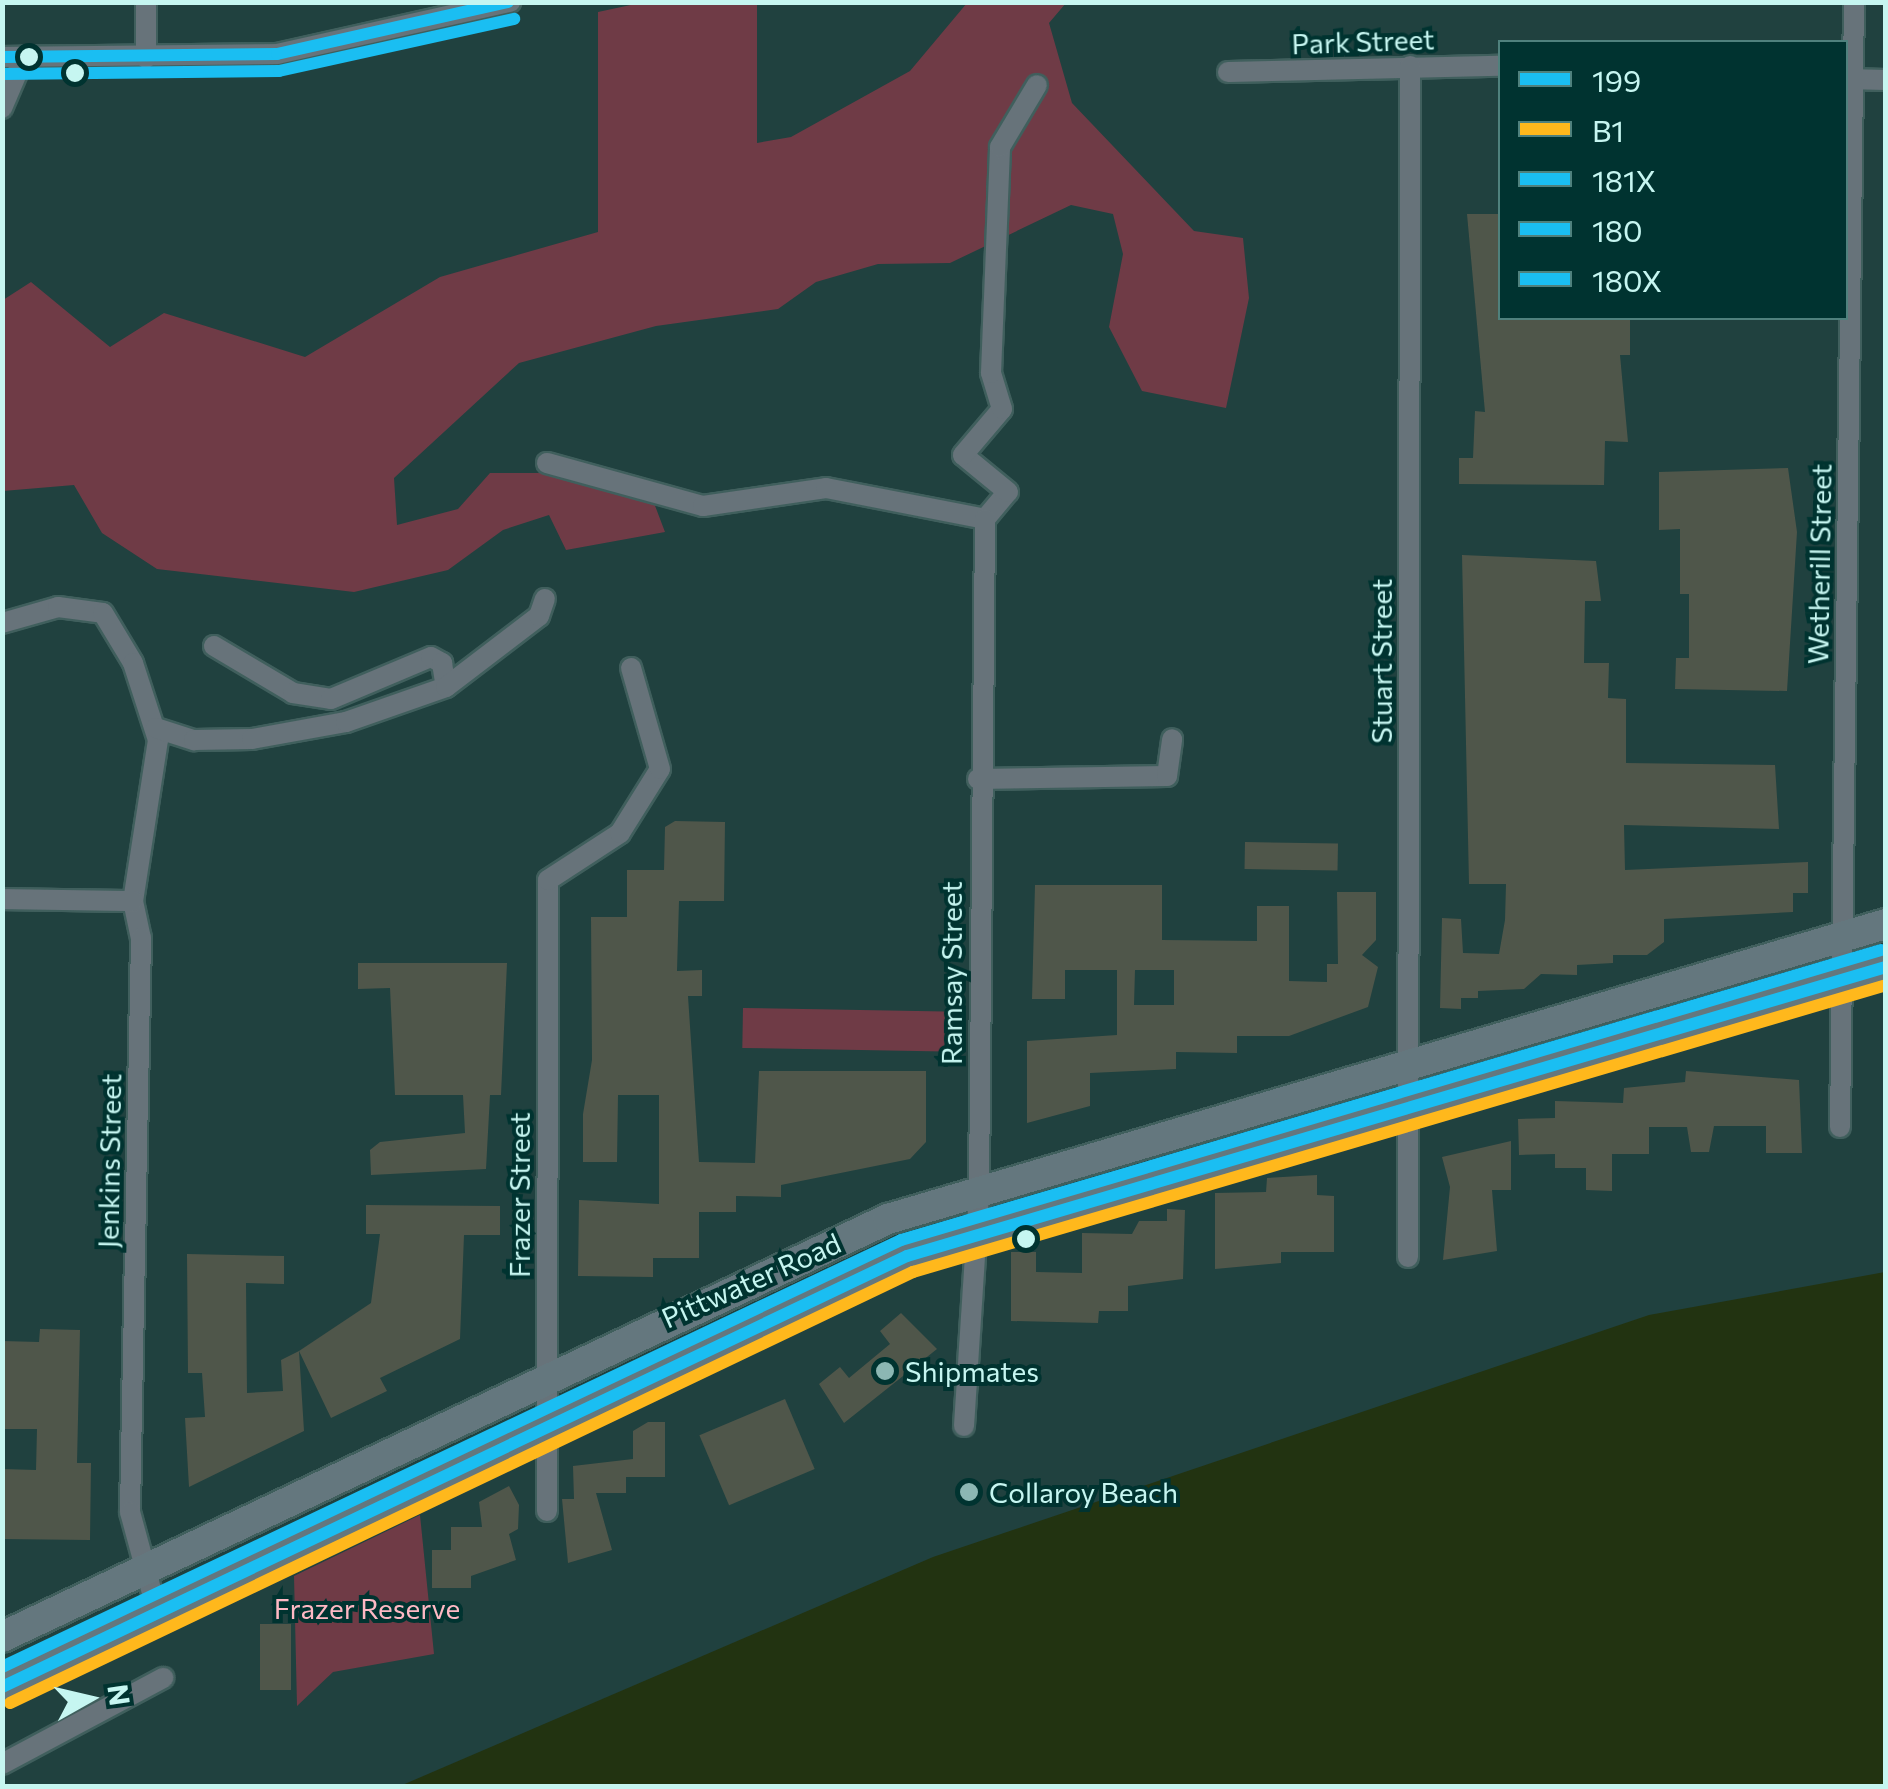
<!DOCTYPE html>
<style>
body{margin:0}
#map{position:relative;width:1888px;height:1789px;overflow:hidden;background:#20413f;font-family:Commissioner,sans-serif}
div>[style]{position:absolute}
.green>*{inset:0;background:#6f3b46;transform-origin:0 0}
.water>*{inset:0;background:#231}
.building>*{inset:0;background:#4f564a;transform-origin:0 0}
.roads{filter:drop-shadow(2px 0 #405f5d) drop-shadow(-2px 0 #405f5d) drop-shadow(0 2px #405f5d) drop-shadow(0 -2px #405f5d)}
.minor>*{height:20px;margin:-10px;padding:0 10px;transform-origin:10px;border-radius:10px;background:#67737a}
.highway>*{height:30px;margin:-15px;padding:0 15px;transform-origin:15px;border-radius:15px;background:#64777e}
.bus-1>*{height:12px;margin:-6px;padding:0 6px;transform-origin:6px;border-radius:6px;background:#1abef2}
.bus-2>*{height:12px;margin:-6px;padding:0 6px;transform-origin:6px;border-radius:6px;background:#ffb81c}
.bus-3>*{height:12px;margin:-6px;padding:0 6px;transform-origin:6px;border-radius:6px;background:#1abef2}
.bus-4>*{height:12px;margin:-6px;padding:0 6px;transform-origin:6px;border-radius:6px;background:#1abef2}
.bus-5>*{height:12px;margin:-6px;padding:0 6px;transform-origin:6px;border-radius:6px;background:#1abef2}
.dots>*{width:28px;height:28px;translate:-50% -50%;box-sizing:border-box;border:5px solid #003330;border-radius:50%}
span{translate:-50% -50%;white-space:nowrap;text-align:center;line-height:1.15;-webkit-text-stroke:8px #003330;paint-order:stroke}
.street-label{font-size:28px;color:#c6f6f1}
.poi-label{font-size:28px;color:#c6f6f1}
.left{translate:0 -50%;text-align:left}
.park-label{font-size:28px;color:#feb9c4}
.frame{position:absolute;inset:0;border:5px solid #c6f6f1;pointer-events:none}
.legend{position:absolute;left:1498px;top:40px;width:350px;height:280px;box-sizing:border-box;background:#003330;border:2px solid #4f817d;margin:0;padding:12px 18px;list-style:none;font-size:30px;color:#c6f6f1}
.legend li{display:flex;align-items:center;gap:20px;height:50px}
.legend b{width:50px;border:2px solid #4f817d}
.north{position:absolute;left:40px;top:1649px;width:100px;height:100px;-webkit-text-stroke:8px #003330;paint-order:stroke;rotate:82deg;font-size:28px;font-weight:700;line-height:40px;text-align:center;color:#c6f6f1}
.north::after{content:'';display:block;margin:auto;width:35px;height:45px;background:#c6f6f1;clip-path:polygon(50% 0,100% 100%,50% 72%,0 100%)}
</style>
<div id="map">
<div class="green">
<i style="clip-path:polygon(640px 3px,757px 3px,757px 143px,791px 137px,910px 71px,967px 3px,1066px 3px,1049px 23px,1072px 103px,1194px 231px,1243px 238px,1249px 298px,1226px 408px,1142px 391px,1109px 327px,1123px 254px,1113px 214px,1071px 205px,950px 263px,878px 264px,816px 282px,778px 309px,656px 326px,519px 363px,394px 478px,397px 525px,458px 509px,490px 473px,541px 473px,654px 503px,665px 532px,566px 550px,549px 515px,503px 530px,448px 570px,354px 592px,157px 569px,102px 533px,74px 485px,3px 491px,3px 300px,31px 282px,110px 347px,164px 313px,305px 357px,440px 277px,598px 232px,598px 12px)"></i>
<i style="left:743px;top:1008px;width:202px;height:40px;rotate:1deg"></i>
<i style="clip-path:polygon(420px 1515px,434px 1654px,333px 1672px,297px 1706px,294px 1576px)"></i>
</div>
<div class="water">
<i style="clip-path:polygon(1885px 1272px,1885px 1786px,400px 1786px,933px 1557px,1649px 1315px)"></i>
</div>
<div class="building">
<i style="clip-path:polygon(1467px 214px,1500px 214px,1500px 318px,1630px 318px,1630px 355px,1620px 355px,1628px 442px,1605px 441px,1604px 485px,1459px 484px,1459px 458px,1473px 458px,1475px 411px,1485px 412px)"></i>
<i style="clip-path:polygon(1788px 468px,1797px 532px,1787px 691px,1675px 689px,1676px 658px,1689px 658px,1689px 594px,1680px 594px,1680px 529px,1659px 530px,1659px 472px)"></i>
<i style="clip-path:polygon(1462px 555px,1596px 561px,1601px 601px,1585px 601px,1584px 663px,1609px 663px,1608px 698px,1626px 699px,1626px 763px,1775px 765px,1779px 829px,1624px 825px,1625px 870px,1808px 862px,1808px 893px,1793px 893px,1793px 912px,1664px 919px,1664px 942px,1647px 955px,1613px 955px,1613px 963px,1577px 965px,1577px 975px,1541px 974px,1524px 989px,1478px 991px,1478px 998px,1461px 998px,1461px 1009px,1440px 1008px,1442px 918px,1461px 919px,1463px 953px,1499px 954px,1505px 920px,1506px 884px,1469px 884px)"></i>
<i style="clip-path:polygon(675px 821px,725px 822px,724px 901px,679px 901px,677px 971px,702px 970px,702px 996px,688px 996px,699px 1162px,755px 1163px,759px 1071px,926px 1071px,926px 1142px,910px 1159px,781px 1185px,781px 1197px,736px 1196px,736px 1212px,699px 1212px,699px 1258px,653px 1258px,653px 1277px,578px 1276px,579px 1200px,659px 1204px,659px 1095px,618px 1095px,617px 1162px,583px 1162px,583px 1114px,592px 1060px,591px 917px,627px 917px,627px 870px,664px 870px,665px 827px)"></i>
<i style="left:1245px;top:842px;width:93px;height:27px;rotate:1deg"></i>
<i style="clip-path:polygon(evenodd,1035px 885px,1162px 885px,1162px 940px,1257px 941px,1257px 906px,1289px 906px,1289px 981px,1327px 982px,1327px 964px,1338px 964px,1337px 892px,1376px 892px,1376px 940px,1362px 955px,1378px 967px,1368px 1007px,1289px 1036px,1237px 1036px,1237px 1053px,1176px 1052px,1176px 1069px,1090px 1073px,1090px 1106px,1027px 1123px,1027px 1041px,1117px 1035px,1117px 970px,1065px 970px,1065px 999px,1032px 999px,1035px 885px,1135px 970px,1174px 970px,1174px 1005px,1134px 1005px,1135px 970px)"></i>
<i style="clip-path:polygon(358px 963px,507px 963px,501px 1095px,490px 1095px,486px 1169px,371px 1175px,370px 1150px,380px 1142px,465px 1133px,463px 1095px,395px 1095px,390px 988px,358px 989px)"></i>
<i style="clip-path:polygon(1686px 1071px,1799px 1080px,1802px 1153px,1766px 1153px,1766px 1126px,1714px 1126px,1709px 1152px,1691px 1152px,1687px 1127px,1649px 1127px,1649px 1154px,1612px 1154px,1612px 1191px,1586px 1190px,1586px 1168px,1555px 1168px,1555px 1154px,1519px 1155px,1518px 1119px,1555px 1118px,1555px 1101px,1623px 1103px,1624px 1088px,1685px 1082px)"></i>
<i style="clip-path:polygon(1511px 1141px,1511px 1190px,1492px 1190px,1497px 1251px,1443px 1260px,1450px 1187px,1442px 1157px)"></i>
<i style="clip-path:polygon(1317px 1175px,1317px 1195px,1334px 1196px,1334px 1252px,1281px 1252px,1281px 1263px,1215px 1269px,1215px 1193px,1266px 1192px,1267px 1178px)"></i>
<i style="clip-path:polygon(366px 1205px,500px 1206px,500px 1235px,464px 1235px,460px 1339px,380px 1378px,387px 1391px,331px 1418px,299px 1351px,371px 1303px,380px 1234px,366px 1234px)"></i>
<i style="clip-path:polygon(1167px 1209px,1185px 1210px,1183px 1279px,1128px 1286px,1128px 1311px,1099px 1311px,1098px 1323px,1011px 1321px,1011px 1252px,1036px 1252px,1036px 1272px,1082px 1273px,1082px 1233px,1132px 1234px,1139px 1221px,1167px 1221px)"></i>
<i style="clip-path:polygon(187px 1254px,284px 1256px,284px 1284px,246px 1283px,247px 1393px,283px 1391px,281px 1360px,299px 1351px,304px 1431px,189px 1487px,185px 1418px,205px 1417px,202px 1373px,188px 1373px)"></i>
<i style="clip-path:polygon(901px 1313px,937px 1349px,844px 1423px,819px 1384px,840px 1367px,849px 1378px,890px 1344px,880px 1331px)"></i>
<i style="clip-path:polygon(40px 1329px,80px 1330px,77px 1463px,91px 1463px,90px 1540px,2px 1539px,2px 1469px,36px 1470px,37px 1429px,2px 1429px,2px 1341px,39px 1342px)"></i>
<i style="left:785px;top:1399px;width:76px;height:93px;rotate:67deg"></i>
<i style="clip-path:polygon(648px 1422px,665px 1422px,665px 1477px,626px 1477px,626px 1493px,596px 1493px,612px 1550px,568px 1563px,562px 1499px,574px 1499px,573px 1466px,633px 1459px,633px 1431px)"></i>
<i style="clip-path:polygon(509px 1486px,519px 1505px,518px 1529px,509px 1534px,516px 1560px,471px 1576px,471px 1588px,432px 1588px,432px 1550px,451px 1550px,451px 1527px,482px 1527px,479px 1502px)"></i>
<i style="left:260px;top:1624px;width:31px;height:66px"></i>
</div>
<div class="roads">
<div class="minor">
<i style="left:2px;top:57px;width:275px;rotate:-0.6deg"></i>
<i style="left:277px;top:54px;width:239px;rotate:-12.6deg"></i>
<i style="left:146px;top:58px;width:56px;rotate:-90deg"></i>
<i style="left:1228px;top:72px;width:272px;rotate:-1.3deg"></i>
<i style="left:1846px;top:79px;width:40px;rotate:1.4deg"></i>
<i style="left:2px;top:108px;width:56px;rotate:-66.7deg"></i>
<i style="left:547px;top:463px;width:162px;rotate:15.4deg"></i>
<i style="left:703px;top:506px;width:124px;rotate:-8.3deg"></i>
<i style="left:826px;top:488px;width:162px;rotate:11deg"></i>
<i style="left:985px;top:519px;width:35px;rotate:-50deg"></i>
<i style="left:1008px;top:492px;width:58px;rotate:-140.6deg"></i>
<i style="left:963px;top:455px;width:60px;rotate:-49.7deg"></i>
<i style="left:1002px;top:409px;width:38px;rotate:-107deg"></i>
<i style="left:991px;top:373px;width:226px;rotate:-87.7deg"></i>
<i style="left:1000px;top:147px;width:72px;rotate:-59.2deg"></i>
<i style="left:2px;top:623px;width:58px;rotate:-15.9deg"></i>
<i style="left:58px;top:607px;width:45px;rotate:7.6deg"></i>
<i style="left:103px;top:613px;width:58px;rotate:59deg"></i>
<i style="left:133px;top:663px;width:81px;rotate:72deg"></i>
<i style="left:158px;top:740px;width:163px;rotate:98.8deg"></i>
<i style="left:133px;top:901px;width:38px;rotate:78deg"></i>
<i style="left:141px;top:938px;width:574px;rotate:91.1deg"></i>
<i style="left:130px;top:1512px;width:99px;rotate:74.8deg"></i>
<i style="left:214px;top:646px;width:92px;rotate:30.7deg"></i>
<i style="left:293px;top:693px;width:38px;rotate:9deg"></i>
<i style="left:331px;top:699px;width:108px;rotate:-22.8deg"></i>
<i style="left:431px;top:657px;width:13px;rotate:29deg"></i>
<i style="left:442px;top:663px;width:24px;rotate:81deg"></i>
<i style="left:156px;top:728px;width:40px;rotate:18deg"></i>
<i style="left:194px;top:740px;width:58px;rotate:-1deg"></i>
<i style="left:252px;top:739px;width:96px;rotate:-10.3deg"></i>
<i style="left:346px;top:722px;width:106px;rotate:-19.3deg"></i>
<i style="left:446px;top:687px;width:117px;rotate:-37.4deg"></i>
<i style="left:539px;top:616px;width:18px;rotate:-71deg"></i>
<i style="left:978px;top:779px;width:189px;rotate:-0.9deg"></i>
<i style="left:1167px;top:776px;width:37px;rotate:-82deg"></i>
<i style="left:2px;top:899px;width:131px;rotate:0.9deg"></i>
<i style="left:1840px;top:1127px;width:1125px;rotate:-89.29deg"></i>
<i style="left:1408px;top:1257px;width:1191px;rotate:-89.9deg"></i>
<i style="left:964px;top:1426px;width:234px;rotate:-86.3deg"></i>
<i style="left:979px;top:1192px;width:673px;rotate:-89.49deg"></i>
<i style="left:547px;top:1511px;width:631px;rotate:-89.91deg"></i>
<i style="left:548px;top:880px;width:86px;rotate:-33.1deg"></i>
<i style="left:620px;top:833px;width:75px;rotate:-58deg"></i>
<i style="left:660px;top:769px;width:105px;rotate:-106deg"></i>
<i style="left:2px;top:1764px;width:183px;rotate:-28.1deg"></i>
</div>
<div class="highway">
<i style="left:2px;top:1637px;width:980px;rotate:-25.26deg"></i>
<i style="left:888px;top:1219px;width:1041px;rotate:-16.47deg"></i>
<i style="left:2px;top:1687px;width:1002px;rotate:-25.47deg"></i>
<i style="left:907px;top:1256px;width:1021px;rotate:-16.45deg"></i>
</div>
</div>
<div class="bus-1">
<i style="left:2px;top:1687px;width:1002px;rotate:-25.47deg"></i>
<i style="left:907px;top:1256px;width:1021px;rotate:-16.45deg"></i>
</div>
<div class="bus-2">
<i style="left:10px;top:1703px;width:1001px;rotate:-25.52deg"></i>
<i style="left:913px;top:1272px;width:1014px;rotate:-16.43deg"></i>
</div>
<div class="bus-3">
<i style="left:2px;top:1667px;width:995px;rotate:-25.41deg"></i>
<i style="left:901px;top:1240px;width:1022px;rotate:-16.48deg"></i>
</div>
<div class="bus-4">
<i style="left:2px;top:57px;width:275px;rotate:-0.6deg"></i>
<i style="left:277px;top:54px;width:237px;rotate:-12.7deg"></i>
</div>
<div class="bus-5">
<i style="left:2px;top:74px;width:277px;rotate:-0.6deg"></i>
<i style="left:279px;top:71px;width:241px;rotate:-12.5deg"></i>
</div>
<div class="dots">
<i style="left:29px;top:57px;background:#c6f6f1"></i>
<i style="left:75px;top:73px;background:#c6f6f1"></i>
<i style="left:1026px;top:1239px;background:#c6f6f1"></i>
<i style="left:885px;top:1371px;background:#8cb7b3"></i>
<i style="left:969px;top:1492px;background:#8cb7b3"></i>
</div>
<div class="street-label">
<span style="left:1363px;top:41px;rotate:-2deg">Park Street</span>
<span style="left:1819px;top:564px;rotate:-89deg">Wetherill Street</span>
<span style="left:1381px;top:661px;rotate:-90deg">Stuart Street</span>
<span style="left:951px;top:973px;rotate:-90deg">Ramsay Street</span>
<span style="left:109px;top:1161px;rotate:-89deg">Jenkins Street</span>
<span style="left:519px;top:1195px;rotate:-90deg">Frazer Street</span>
<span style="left:751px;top:1280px;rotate:-24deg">Pittwater Road</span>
</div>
<div class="poi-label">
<span class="left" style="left:905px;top:1371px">Shipmates</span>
<span class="left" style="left:989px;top:1492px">Collaroy Beach</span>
</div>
<div class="park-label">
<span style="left:367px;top:1608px">Frazer Reserve</span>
</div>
<div class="frame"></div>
<ul class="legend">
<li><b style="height:12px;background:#1abef2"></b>199</li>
<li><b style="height:12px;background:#ffb81c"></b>B1</li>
<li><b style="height:12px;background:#1abef2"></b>181X</li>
<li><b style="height:12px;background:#1abef2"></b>180</li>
<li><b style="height:12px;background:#1abef2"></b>180X</li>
</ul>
<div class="north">N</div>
</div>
